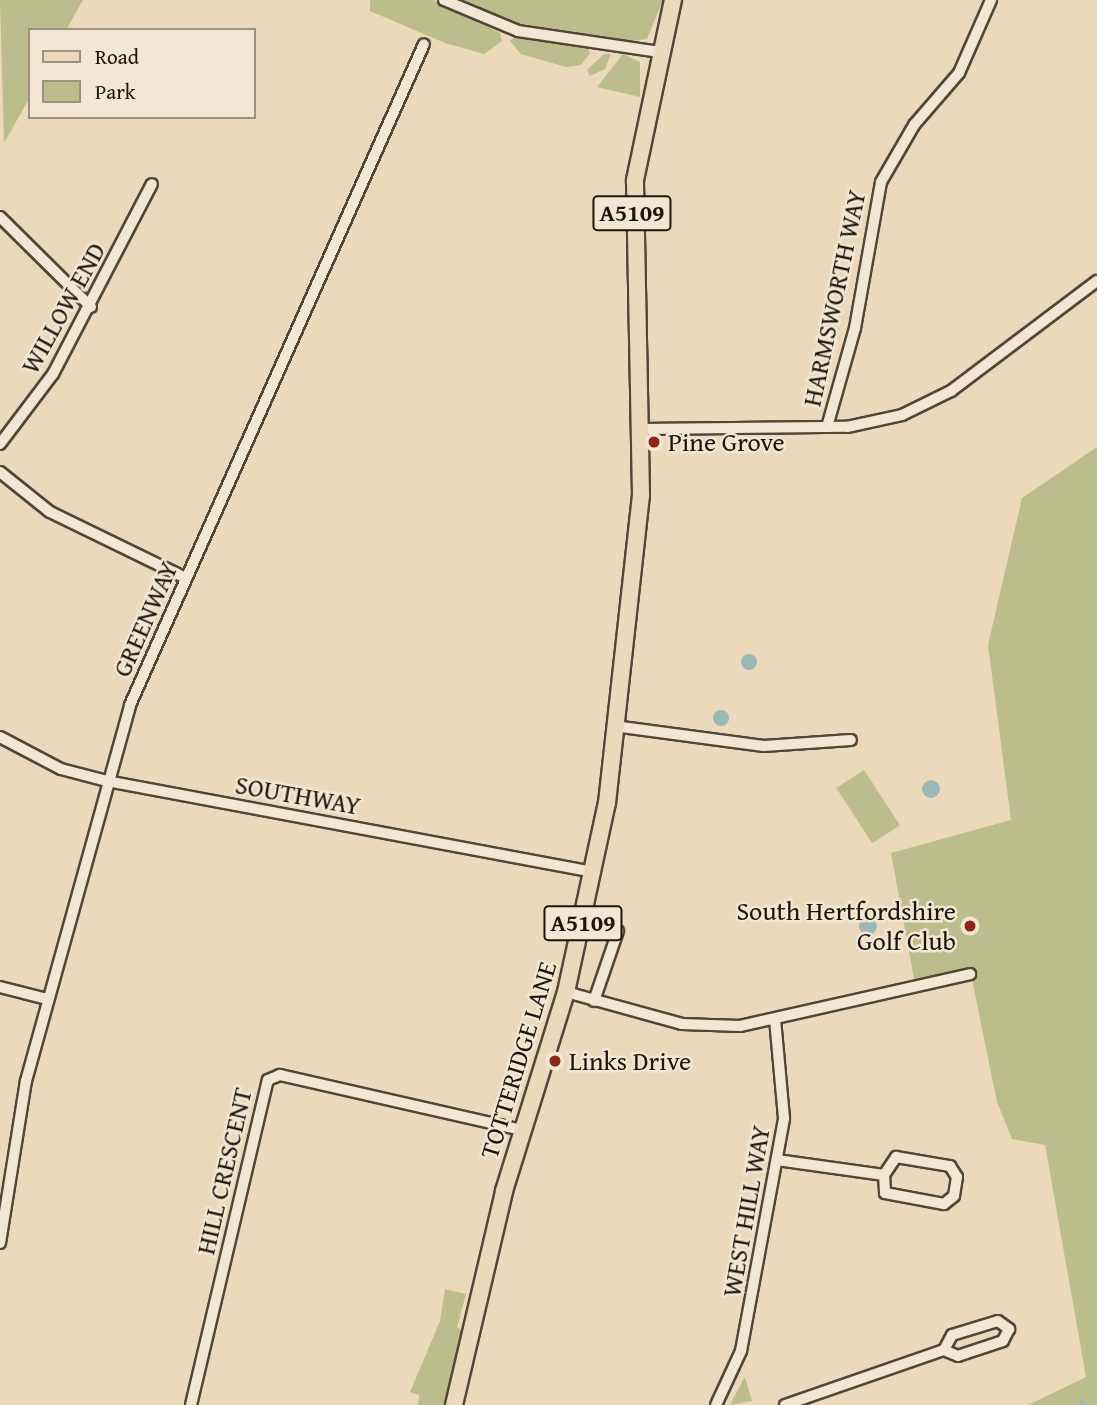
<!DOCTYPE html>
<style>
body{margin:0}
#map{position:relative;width:1097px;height:1405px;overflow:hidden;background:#ecd8ba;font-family:"Gentium Book Plus",serif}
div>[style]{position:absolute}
.green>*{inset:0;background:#bcbd8c;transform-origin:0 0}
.water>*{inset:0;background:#9ab9b6}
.round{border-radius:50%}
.stream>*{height:3.5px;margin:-1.75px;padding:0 1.75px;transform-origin:1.75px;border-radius:1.75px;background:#9ab9b6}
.roads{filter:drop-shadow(2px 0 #514637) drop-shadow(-2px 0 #514637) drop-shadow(0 2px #514637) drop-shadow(0 -2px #514637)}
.street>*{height:10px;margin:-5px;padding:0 5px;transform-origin:5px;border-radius:5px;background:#f3e6d2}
.primary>*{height:16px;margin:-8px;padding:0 8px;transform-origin:8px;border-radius:8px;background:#ecd8ba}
.dots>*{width:19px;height:19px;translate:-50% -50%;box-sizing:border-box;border:4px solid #f3e6d2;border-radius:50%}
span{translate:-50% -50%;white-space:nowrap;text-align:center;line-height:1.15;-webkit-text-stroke:5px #f3e6d2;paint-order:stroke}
.shield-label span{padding:2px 5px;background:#f3e6d2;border:2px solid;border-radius:5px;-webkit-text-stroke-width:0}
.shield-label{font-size:24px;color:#1d150b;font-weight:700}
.street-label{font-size:26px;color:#1d150b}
.poi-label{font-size:26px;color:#1d150b}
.left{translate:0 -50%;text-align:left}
.right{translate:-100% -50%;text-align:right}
.legend{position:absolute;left:28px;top:28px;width:228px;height:91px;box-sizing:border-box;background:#f3e6d2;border:2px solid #9d9282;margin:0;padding:9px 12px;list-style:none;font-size:21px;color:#1d150b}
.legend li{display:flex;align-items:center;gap:14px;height:35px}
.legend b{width:35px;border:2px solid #9d9282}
</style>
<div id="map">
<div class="green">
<i style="clip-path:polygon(0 0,83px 0,66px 30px,30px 30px,30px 97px,4px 143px)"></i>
<i style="clip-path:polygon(370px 0,434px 0,500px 33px,502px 41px,484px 54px,445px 43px,370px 11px)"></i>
<i style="clip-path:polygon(454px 0,663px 0,647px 39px,624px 42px,501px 20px)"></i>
<i style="clip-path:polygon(516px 35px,588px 49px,590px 53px,581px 65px,566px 67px,521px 54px,510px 41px)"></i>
<i style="clip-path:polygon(604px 54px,611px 54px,605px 69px,590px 76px,587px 70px)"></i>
<i style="clip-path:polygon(623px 54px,640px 62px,640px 97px,597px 87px)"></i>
<i style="clip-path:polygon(1097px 447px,1097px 1405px,1028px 1405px,1086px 1377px,1045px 1145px,1012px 1139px,997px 1102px,970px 970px,914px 979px,891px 853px,1011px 820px,988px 645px,1022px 498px)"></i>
<i style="left:864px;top:770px;width:66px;height:33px;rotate:57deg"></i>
<i style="clip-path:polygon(445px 1289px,466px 1294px,457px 1327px,464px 1332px,445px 1405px,418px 1405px,419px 1395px,410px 1392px,440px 1321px)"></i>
<i style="clip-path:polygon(745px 1377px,752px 1401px,730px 1405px,744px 1378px)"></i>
</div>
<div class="water">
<i class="round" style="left:741px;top:654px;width:16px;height:16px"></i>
<i class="round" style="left:713px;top:710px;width:16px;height:16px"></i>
<i class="round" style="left:922px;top:780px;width:18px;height:18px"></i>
<i class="round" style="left:859px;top:917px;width:18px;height:18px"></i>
</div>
<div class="stream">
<i style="left:1081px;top:1401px;width:5px;rotate:53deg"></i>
</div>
<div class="roads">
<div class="street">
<i style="left:444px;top:0;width:80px;rotate:22.7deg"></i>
<i style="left:518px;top:31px;width:145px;rotate:8.4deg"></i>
<i style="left:0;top:217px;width:128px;rotate:44.7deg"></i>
<i style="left:827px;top:427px;width:103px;rotate:-74.2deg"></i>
<i style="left:855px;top:328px;width:148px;rotate:-79.9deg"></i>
<i style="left:881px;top:182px;width:66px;rotate:-59.9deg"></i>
<i style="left:914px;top:125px;width:69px;rotate:-49.1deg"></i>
<i style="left:959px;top:73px;width:80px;rotate:-66.3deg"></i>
<i style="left:642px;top:429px;width:205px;rotate:-0.6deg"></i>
<i style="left:847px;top:427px;width:56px;rotate:-12.3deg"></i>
<i style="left:902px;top:415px;width:55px;rotate:-26.1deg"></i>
<i style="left:951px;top:391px;width:183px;rotate:-37deg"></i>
<i style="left:0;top:444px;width:88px;rotate:-52.9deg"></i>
<i style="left:53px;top:374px;width:214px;rotate:-62.5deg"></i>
<i style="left:0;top:472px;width:64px;rotate:38.7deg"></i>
<i style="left:50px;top:512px;width:151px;rotate:25.9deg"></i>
<i style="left:614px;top:726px;width:151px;rotate:7.6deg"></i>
<i style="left:764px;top:746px;width:87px;rotate:-3.9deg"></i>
<i style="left:0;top:737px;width:69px;rotate:27.7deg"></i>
<i style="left:61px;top:769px;width:48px;rotate:14.6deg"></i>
<i style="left:107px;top:781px;width:496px;rotate:10.6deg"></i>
<i style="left:0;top:987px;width:49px;rotate:14.3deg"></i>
<i style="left:566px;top:992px;width:120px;rotate:15.4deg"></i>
<i style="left:682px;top:1024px;width:58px;rotate:2deg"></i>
<i style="left:740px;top:1026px;width:236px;rotate:-12.7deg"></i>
<i style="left:594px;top:1001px;width:74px;rotate:-71.1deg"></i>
<i style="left:777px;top:1160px;width:108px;rotate:8deg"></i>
<i style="left:884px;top:1175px;width:22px;rotate:-56deg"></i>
<i style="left:896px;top:1157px;width:55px;rotate:9.5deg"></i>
<i style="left:950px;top:1166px;width:13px;rotate:58deg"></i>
<i style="left:957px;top:1177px;width:19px;rotate:99deg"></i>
<i style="left:954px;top:1196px;width:13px;rotate:141deg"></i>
<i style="left:944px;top:1204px;width:60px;rotate:-169.4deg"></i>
<i style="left:885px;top:1193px;width:18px;rotate:-93deg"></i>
<i style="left:0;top:1243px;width:164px;rotate:-80.9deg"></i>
<i style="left:26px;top:1081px;width:390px;rotate:-74.5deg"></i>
<i style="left:130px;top:705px;width:723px;rotate:-66.02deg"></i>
<i style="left:998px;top:1321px;width:14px;rotate:36deg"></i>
<i style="left:1009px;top:1329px;width:13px;rotate:117deg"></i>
<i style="left:1003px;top:1341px;width:47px;rotate:161.6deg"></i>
<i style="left:958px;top:1356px;width:15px;rotate:-157deg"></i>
<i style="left:944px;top:1350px;width:17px;rotate:-62deg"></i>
<i style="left:952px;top:1335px;width:48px;rotate:-16.9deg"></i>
<i style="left:191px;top:1405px;width:334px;rotate:-76.7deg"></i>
<i style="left:268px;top:1080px;width:13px;rotate:-23deg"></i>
<i style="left:280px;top:1075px;width:248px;rotate:12.8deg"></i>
<i style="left:716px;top:1405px;width:60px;rotate:-65.2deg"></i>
<i style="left:741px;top:1351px;width:237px;rotate:-79.5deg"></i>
<i style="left:784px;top:1118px;width:99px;rotate:-95.2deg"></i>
<i style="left:785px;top:1405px;width:168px;rotate:-19.1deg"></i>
</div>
<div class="primary">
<i style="left:454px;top:1405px;width:220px;rotate:-76.8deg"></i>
<i style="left:504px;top:1191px;width:208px;rotate:-72.7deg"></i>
<i style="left:566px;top:992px;width:193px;rotate:-77.8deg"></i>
<i style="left:607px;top:803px;width:310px;rotate:-83.7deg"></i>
<i style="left:641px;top:495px;width:315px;rotate:-91.1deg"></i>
<i style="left:635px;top:180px;width:184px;rotate:-78.1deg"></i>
</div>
</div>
<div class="dots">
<i style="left:654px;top:442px;background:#8f2418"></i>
<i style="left:970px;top:926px;background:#8f2418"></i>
<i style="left:555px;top:1061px;background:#8f2418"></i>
</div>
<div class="shield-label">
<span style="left:632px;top:213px">A5109</span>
<span style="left:583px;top:923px">A5109</span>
</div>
<div class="street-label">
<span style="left:834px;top:298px;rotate:-78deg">HARMSWORTH WAY</span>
<span style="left:63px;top:308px;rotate:-61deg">WILLOW END</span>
<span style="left:145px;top:619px;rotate:-66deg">GREENWAY</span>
<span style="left:298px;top:795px;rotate:10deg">SOUTHWAY</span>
<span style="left:518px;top:1060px;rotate:-73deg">TOTTERIDGE LANE</span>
<span style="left:224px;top:1171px;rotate:-77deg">HILL CRESCENT</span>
<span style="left:746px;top:1211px;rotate:-80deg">WEST HILL WAY</span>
</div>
<div class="poi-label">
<span class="left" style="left:668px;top:442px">Pine Grove</span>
<span class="right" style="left:956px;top:926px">South Hertfordshire<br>Golf Club</span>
<span class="left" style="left:569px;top:1061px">Links Drive</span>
</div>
<ul class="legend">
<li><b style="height:9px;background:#ecd8ba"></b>Road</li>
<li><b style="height:19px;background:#bcbd8c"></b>Park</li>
</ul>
</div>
